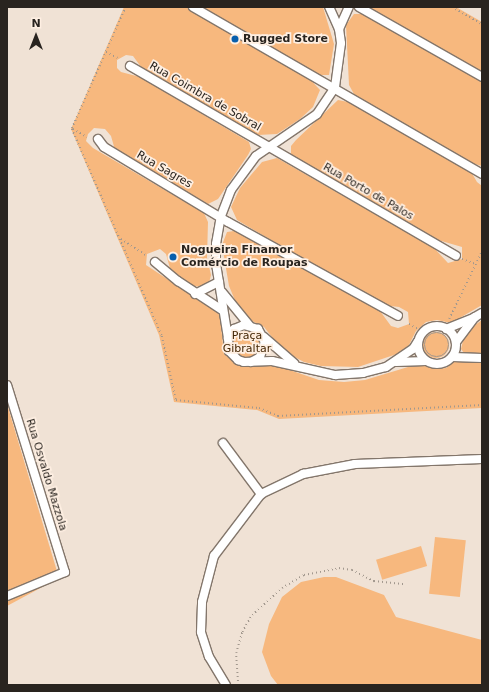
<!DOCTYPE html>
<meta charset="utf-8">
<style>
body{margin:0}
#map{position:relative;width:489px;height:692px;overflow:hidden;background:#f0e2d5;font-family:"DejaVu Sans",sans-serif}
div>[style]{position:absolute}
.green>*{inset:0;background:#f7b87e;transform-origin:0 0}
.round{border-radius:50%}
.path>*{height:1.5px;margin-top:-0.75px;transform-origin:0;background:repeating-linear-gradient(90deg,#a2988e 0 1px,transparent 0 4px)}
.path>.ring{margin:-0.75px;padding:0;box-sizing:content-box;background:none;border:1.5px solid #a2988e;border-radius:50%}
.roads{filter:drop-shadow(1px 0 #83766b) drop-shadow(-1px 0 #83766b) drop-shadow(0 1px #83766b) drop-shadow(0 -1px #83766b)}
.street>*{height:8px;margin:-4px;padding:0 4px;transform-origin:4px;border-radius:4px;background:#fff}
.street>.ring{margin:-4px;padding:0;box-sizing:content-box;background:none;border:8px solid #fff;border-radius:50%}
.dots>*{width:11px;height:11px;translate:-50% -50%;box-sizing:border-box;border:2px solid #feefe2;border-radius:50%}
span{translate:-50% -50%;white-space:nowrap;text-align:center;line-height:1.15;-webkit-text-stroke:3.5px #feefe2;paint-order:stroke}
.poi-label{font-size:11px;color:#29241f;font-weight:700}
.left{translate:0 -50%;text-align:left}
.street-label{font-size:11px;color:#29241f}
.park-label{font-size:11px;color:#442604}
.frame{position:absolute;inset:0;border:8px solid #29241f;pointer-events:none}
.north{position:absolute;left:16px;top:16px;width:40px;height:40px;-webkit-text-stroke:3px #feefe2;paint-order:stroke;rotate:0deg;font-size:11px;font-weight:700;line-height:16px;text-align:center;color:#29241f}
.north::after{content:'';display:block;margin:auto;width:14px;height:18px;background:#29241f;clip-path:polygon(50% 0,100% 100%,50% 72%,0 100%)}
</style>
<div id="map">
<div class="green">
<i style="clip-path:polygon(124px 7px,187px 7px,308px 77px,320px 90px,313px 107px,300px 119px,277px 134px,258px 135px,144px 71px,133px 56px,126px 55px,117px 60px,117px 68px,121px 72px,140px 77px,249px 142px,251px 149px,248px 155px,218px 199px,208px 204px,115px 150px,111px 136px,105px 129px,94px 128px,88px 134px,86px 141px,93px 148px,204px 213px,208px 222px,207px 258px,211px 275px,209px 283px,204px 287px,194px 286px,175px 275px,171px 272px,166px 254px,160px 249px,147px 254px,146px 265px,217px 312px,220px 316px,223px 345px,230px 359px,245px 366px,275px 365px,319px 380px,344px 382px,365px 380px,418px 364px,436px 369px,446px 368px,455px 361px,482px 362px,482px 408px,279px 419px,257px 410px,174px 402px,159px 335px,71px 129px)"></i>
<i style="clip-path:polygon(200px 7px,323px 7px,334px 44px,329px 75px,319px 75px)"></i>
<i style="clip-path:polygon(368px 7px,456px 7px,482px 22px,482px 72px)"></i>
<i style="clip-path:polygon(354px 14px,363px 14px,482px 81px,482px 166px,471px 163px,359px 99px,354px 94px,349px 85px,346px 25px)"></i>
<i style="clip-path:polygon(338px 100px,348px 102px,470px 170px,477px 182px,482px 186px,482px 305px,451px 323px,437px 320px,426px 322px,416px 331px,408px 347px,400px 353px,358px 367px,321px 366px,304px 362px,283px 351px,264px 327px,248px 319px,237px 305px,229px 286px,222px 245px,227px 232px,234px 231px,244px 235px,380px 311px,391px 326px,398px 328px,409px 324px,408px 312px,399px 307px,382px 305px,237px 220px,231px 207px,240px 188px,262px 162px,277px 158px,434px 248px,448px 263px,462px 259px,462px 247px,438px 240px,291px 155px,291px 146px,296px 140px)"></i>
<i style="clip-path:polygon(482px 320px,482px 355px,464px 353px,461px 349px,465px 332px)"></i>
<i class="round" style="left:233px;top:330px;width:28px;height:28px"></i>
<i class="round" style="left:423px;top:332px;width:26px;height:26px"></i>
<i style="clip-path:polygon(7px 404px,59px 578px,7px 606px)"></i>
<i style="left:435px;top:537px;width:31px;height:57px;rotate:6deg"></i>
<i style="left:421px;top:546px;width:21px;height:47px;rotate:73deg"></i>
<i style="clip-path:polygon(324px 577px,336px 577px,384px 595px,396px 617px,482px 640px,482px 685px,278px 685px,271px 676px,262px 652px,269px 624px,282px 597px,301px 582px)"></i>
</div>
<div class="path">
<i style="left:126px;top:7px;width:133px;rotate:113.9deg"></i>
<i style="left:72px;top:129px;width:226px;rotate:66.5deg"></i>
<i style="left:162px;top:336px;width:66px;rotate:77.7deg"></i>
<i style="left:176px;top:400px;width:83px;rotate:5.5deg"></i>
<i style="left:259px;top:408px;width:21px;rotate:23deg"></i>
<i style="left:278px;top:416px;width:204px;rotate:-3.1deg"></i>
<i style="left:452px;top:7px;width:34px;rotate:30deg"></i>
<i style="left:106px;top:52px;width:13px;rotate:27deg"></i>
<i style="left:73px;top:129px;width:16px;rotate:30deg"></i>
<i style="left:121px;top:239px;width:31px;rotate:33deg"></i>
<i style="left:462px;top:259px;width:15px;rotate:20deg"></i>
<i style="left:449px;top:319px;width:76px;rotate:-64.1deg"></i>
<i style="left:409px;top:324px;width:10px;rotate:29deg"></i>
<i class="ring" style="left:425px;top:333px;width:22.5px;height:22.5px"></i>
<i style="left:238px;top:685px;width:32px;rotate:-94deg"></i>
<i style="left:236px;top:653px;width:22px;rotate:-74deg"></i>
<i style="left:242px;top:632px;width:20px;rotate:-60deg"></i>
<i style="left:252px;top:615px;width:40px;rotate:-42deg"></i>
<i style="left:282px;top:588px;width:26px;rotate:-31deg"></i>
<i style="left:304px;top:575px;width:36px;rotate:-11deg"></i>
<i style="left:339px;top:568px;width:13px;rotate:9deg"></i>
<i style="left:352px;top:570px;width:25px;rotate:27deg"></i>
<i style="left:374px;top:581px;width:31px;rotate:6deg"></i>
</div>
<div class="roads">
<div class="street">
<i style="left:193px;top:7px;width:334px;rotate:30deg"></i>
<i style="left:359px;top:7px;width:142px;rotate:29.6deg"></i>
<i style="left:339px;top:29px;width:24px;rotate:-66deg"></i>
<i style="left:130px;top:66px;width:377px;rotate:30.2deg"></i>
<i style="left:98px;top:139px;width:10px;rotate:53deg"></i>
<i style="left:104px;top:147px;width:145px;rotate:31.2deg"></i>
<i style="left:228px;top:222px;width:194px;rotate:28.9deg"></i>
<i style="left:155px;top:262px;width:30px;rotate:40deg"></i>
<i style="left:178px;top:281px;width:53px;rotate:33.4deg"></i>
<i style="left:222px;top:292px;width:43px;rotate:50.7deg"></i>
<i style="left:195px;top:294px;width:27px;rotate:-27deg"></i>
<i class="ring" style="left:418px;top:326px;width:30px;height:30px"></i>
<i style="left:446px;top:329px;width:31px;rotate:-22deg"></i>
<i style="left:264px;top:337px;width:40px;rotate:41deg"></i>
<i style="left:228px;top:338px;width:75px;rotate:-99.2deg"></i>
<i style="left:216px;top:264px;width:20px;rotate:-90deg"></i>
<i style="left:216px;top:244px;width:28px;rotate:-80deg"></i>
<i style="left:221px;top:216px;width:28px;rotate:-69deg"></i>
<i style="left:231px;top:190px;width:42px;rotate:-53.7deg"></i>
<i style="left:256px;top:156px;width:74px;rotate:-34.5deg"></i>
<i style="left:317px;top:114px;width:32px;rotate:-56deg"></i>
<i style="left:335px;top:87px;width:44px;rotate:-82.2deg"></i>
<i style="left:341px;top:43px;width:14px;rotate:-98deg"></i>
<i style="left:339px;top:29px;width:24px;rotate:-114deg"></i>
<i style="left:456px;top:342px;width:31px;rotate:-53deg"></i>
<i style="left:475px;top:317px;width:8px;rotate:-30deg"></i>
<i style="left:453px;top:357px;width:29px;rotate:2deg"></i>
<i style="left:251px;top:362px;width:10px;rotate:-29deg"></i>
<i style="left:260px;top:357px;width:16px;rotate:-72deg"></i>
<i style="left:265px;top:342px;width:15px;rotate:-118deg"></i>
<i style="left:258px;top:329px;width:15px;rotate:-164deg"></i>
<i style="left:244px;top:325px;width:11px;rotate:158deg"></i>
<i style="left:234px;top:329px;width:11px;rotate:124deg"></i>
<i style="left:228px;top:338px;width:13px;rotate:86deg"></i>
<i style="left:229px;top:351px;width:13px;rotate:45deg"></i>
<i style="left:238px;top:360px;width:6px;rotate:18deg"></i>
<i style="left:244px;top:362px;width:28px;rotate:-2deg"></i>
<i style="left:272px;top:361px;width:65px;rotate:12.5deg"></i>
<i style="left:335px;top:375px;width:28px;rotate:-4deg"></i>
<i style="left:363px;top:373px;width:24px;rotate:-15deg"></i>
<i style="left:386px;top:367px;width:32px;rotate:-34deg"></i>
<i style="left:413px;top:349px;width:9px;rotate:-58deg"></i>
<i style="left:396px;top:362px;width:30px;rotate:-2deg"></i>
<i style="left:7px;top:385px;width:196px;rotate:72.8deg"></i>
<i style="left:65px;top:572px;width:63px;rotate:157.5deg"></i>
<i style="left:223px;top:443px;width:64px;rotate:53.3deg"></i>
<i style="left:226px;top:685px;width:33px;rotate:-121deg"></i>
<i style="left:209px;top:657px;width:26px;rotate:-108deg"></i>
<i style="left:201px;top:632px;width:30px;rotate:-88deg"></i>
<i style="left:202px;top:602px;width:48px;rotate:-75.4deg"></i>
<i style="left:214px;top:556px;width:78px;rotate:-52.8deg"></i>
<i style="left:261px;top:494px;width:47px;rotate:-25.5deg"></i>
<i style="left:303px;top:474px;width:53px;rotate:-10.9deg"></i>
<i style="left:355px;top:464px;width:127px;rotate:-2.3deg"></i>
</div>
</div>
<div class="dots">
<i style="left:235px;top:39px;background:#085fad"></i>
<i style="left:173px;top:257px;background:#085fad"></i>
</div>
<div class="poi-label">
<span class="left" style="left:243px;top:39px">Rugged Store</span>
<span class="left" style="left:181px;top:257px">Nogueira Finamor<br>Comércio de Roupas</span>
</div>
<div class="street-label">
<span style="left:205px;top:97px;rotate:30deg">Rua Coimbra de Sobral</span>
<span style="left:164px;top:170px;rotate:30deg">Rua Sagres</span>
<span style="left:368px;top:192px;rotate:30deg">Rua Porto de Palos</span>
<span style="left:46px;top:475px;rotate:73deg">Rua Osvaldo Mazzola</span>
</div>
<div class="park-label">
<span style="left:247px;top:343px">Praça<br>Gibraltar</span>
</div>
<div class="frame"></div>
<div class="north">N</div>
</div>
